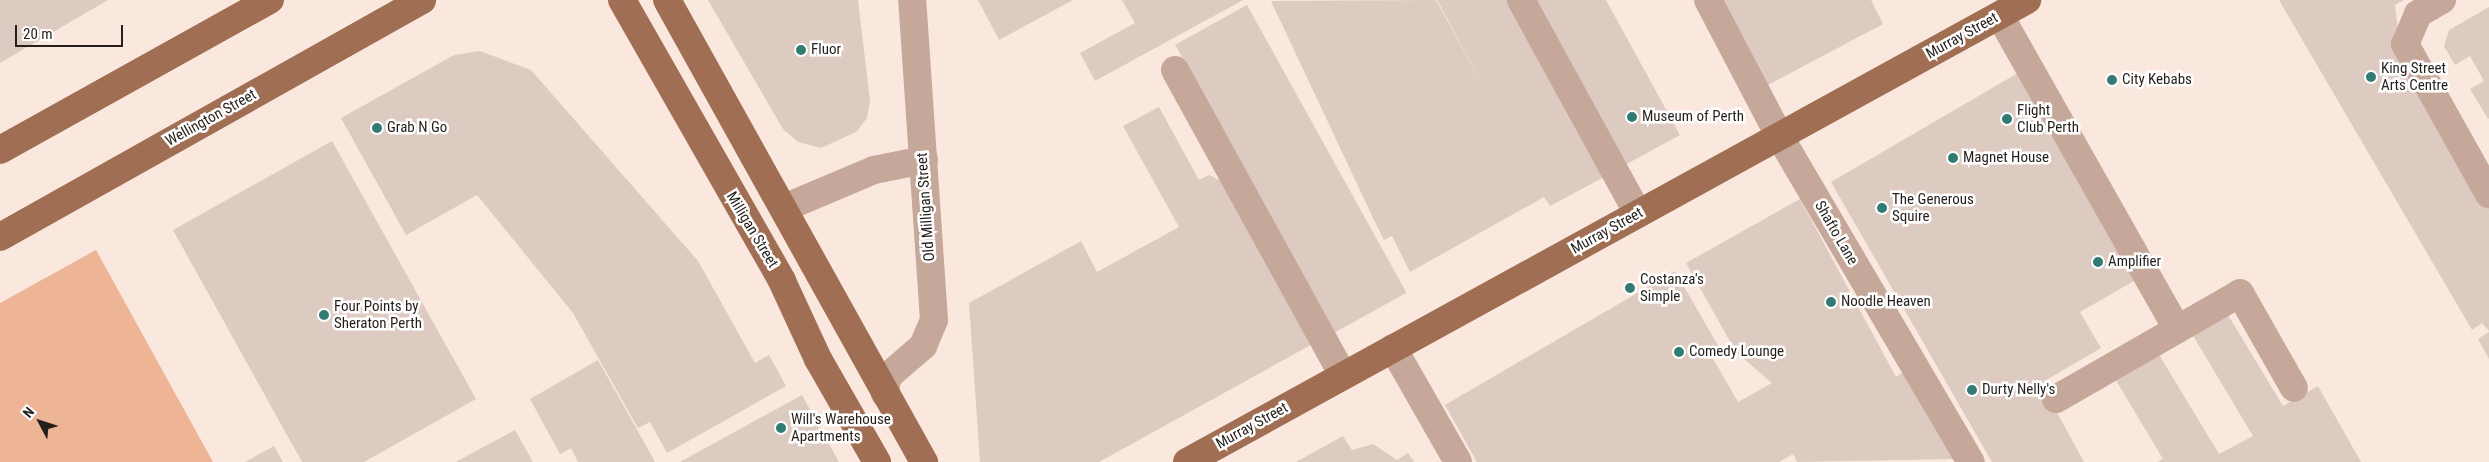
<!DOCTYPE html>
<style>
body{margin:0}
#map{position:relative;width:2489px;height:462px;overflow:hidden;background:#fae7de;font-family:"Roboto Condensed",sans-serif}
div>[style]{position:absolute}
.green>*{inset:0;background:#edb495}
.building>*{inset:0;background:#ddcbc2;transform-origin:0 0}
.minor>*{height:28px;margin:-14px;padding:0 14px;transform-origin:14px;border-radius:14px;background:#c5a899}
.major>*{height:28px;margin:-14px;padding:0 14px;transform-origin:14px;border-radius:14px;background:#a06f53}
.dots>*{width:14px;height:14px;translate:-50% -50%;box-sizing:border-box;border:2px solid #fff;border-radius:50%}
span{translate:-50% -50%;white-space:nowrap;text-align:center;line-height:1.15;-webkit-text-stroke:5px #fff;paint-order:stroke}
.street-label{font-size:15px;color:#251f1b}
.poi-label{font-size:15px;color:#251f1b}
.left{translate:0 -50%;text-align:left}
.north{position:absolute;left:15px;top:397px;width:50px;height:50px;-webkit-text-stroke:4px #fff;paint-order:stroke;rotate:310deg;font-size:14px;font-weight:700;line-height:20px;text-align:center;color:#251f1b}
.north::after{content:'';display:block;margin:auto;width:18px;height:22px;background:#251f1b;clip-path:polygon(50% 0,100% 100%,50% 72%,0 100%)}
.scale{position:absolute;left:15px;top:25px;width:108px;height:22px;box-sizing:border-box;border:2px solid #251f1b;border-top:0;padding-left:6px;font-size:15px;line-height:18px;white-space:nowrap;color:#251f1b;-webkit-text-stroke:4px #fff;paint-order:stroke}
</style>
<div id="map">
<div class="green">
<i style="clip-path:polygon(96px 250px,213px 462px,0 462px,0 303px)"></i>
</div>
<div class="building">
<i style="clip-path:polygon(0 0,108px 0,0 63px)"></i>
<i style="clip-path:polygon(708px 0,858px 0,870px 101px,867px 118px,856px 132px,821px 148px,798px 142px,783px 129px)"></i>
<i style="clip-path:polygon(978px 0,1073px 0,999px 40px)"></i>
<i style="clip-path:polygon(1122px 0,1243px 0,1095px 81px,1080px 53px,1135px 23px)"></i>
<i style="clip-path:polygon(1436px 0,1491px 100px,1437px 0,1512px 0,1608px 175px,1550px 206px,1544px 197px,1410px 272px,1392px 236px,1384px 240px,1374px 220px,1271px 1px)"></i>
<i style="clip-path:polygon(1535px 0,1606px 0,1680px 135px,1625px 165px)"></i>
<i style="clip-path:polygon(1722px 0,1871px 0,1883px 24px,1768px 85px)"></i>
<i style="clip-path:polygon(2279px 0,2404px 0,2395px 5px,2400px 47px,2489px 207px,2489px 331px,2482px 323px,2472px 330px)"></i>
<i style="left:1247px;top:5px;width:329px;height:82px;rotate:61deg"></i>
<i style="clip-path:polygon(2489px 7px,2489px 118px,2488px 119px,2470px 89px,2484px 81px,2470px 56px,2455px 65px,2444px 46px,2449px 30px)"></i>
<i style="clip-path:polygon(480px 51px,531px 70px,698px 261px,755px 363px,769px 355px,786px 386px,667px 453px,650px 422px,638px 428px,573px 313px,477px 195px,406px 235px,341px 118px,454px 55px)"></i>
<i style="clip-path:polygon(2023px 70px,2141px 277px,2080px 312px,2101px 348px,2041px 383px,2084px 462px,1992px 462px,1831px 182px)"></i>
<i style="clip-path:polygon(1159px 107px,1199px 180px,1209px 175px,1235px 188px,1318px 341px,1099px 462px,980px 462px,969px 303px,1081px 241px,1097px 272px,1179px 227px,1123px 126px)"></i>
<i style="clip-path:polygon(332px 141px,476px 399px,364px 462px,302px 462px,173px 230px)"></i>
<i style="clip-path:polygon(1800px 199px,1896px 377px,1905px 371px,1954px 459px,1797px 462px,1793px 454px,1779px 462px,1477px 462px,1445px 405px,1675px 271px,1720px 349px,1711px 355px,1738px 402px,1772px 383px,1736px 352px,1686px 263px)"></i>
<i style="clip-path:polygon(2225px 310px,2283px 406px,2318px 386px,2361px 462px,2157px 462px,2163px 459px,2111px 372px,2155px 348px,2219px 454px,2253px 436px,2189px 329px)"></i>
<i style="clip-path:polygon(2489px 332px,2489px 359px,2478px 339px)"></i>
<i style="clip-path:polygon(598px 360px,654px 460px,655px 462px,578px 462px,571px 448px,560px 454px,530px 399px)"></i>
<i style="clip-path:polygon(802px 395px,839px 462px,680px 462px)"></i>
<i style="clip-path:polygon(515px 430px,533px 462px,456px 462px,463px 458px)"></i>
<i style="clip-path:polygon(1343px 436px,1352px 450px,1373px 444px,1397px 460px,1408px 453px,1414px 462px,1296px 462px)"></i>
<i style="clip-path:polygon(274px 446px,283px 462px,245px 462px)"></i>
</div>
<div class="minor">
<i style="left:1521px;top:0;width:244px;rotate:61.3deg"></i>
<i style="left:1708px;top:0;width:155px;rotate:62.3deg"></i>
<i style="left:1780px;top:137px;width:377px;rotate:59.6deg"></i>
<i style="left:2442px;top:0;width:28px;rotate:150deg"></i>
<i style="left:2418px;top:14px;width:33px;rotate:113deg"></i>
<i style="left:2405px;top:44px;width:172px;rotate:60.8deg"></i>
<i style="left:2000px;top:16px;width:360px;rotate:60.5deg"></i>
<i style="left:1175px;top:70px;width:349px;rotate:61.2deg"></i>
<i style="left:784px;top:208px;width:98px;rotate:-22.9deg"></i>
<i style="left:874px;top:170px;width:51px;rotate:-11.3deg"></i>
<i style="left:1393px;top:348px;width:131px;rotate:60.3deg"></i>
<i style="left:885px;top:394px;width:17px;rotate:-83deg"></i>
<i style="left:887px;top:377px;width:48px;rotate:-40.7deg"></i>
<i style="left:923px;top:346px;width:28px;rotate:-67deg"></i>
<i style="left:934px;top:320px;width:321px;rotate:-93.9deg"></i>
<i style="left:2056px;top:399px;width:212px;rotate:-29.9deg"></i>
<i style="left:2240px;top:293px;width:109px;rotate:60.4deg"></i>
</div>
<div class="major">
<i style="left:622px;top:0;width:323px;rotate:60.3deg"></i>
<i style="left:782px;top:281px;width:86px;rotate:65.2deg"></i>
<i style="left:818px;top:359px;width:119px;rotate:60.2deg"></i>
<i style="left:667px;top:0;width:529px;rotate:60.91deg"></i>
<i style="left:0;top:150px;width:309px;rotate:-29.1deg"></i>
<i style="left:0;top:237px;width:484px;rotate:-29.3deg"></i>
<i style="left:1187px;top:462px;width:959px;rotate:-28.81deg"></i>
</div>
<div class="dots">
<i style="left:801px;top:50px;background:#327a74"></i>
<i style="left:2371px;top:77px;background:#327a74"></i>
<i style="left:2112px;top:80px;background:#327a74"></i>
<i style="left:1632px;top:117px;background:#327a74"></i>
<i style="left:2007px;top:119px;background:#327a74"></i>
<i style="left:377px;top:128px;background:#327a74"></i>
<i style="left:1953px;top:158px;background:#327a74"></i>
<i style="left:1882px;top:208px;background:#327a74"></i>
<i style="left:2098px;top:262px;background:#327a74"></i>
<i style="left:1630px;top:288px;background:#327a74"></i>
<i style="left:1831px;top:302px;background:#327a74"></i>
<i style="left:324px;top:315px;background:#327a74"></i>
<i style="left:1679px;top:352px;background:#327a74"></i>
<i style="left:1972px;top:390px;background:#327a74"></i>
<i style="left:781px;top:428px;background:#327a74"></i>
</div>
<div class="street-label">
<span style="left:1962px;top:36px;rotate:-29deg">Murray Street</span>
<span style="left:211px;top:118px;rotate:-29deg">Wellington Street</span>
<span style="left:926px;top:207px;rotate:-94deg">Old Milligan Street</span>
<span style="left:752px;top:230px;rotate:59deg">Milligan Street</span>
<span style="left:1607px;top:231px;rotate:-29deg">Murray Street</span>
<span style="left:1836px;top:233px;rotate:60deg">Shafto Lane</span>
<span style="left:1252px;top:426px;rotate:-29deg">Murray Street</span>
</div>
<div class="poi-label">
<span class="left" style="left:811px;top:50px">Fluor</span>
<span class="left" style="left:2381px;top:77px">King Street<br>Arts Centre</span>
<span class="left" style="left:2122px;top:80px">City Kebabs</span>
<span class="left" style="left:2017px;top:119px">Flight<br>Club Perth</span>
<span class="left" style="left:1642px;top:117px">Museum of Perth</span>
<span class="left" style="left:387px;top:128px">Grab N Go</span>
<span class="left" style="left:1963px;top:158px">Magnet House</span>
<span class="left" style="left:1892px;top:208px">The Generous<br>Squire</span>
<span class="left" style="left:2108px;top:262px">Amplifier</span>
<span class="left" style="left:1640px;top:288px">Costanza's<br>Simple</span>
<span class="left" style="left:1841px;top:302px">Noodle Heaven</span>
<span class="left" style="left:334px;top:315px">Four Points by<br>Sheraton Perth</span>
<span class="left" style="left:1689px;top:352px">Comedy Lounge</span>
<span class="left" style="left:1982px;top:390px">Durty Nelly's</span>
<span class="left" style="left:791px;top:428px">Will's Warehouse<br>Apartments</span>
</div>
<div class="north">N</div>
<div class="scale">20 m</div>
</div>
